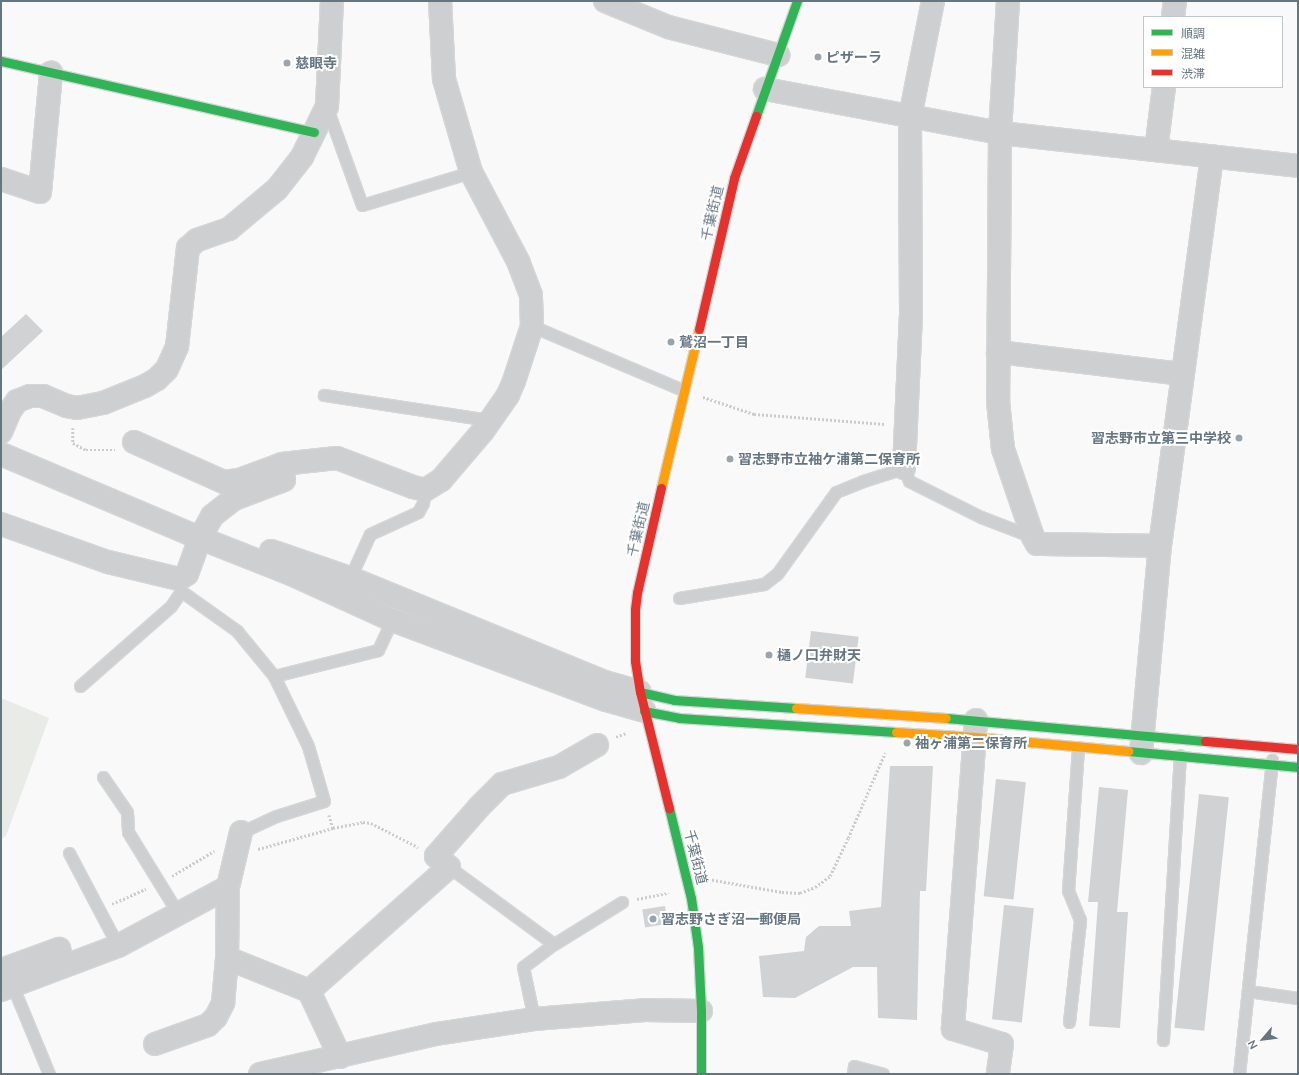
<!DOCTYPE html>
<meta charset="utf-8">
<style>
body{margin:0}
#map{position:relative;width:1299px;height:1075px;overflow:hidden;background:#f9f9f9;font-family:Mulish,"Noto Sans JP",sans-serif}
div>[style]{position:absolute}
.green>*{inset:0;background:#e8ebe6}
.building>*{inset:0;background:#d0d2d3;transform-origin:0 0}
.path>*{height:2.5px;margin-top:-1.25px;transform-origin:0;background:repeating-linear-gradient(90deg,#cbcccd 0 2px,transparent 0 4px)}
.roads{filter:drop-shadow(1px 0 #d5d6d7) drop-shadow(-1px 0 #d5d6d7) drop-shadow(0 1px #d5d6d7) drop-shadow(0 -1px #d5d6d7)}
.lane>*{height:11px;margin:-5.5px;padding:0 5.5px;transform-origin:5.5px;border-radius:5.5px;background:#cecfd0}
.street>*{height:22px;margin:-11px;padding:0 11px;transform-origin:11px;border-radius:11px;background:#cecfd0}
.fast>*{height:9px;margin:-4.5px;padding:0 4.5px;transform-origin:4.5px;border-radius:4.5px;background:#30b455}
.slow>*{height:9px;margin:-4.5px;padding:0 4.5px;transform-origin:4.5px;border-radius:4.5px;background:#ff9f0a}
.jam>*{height:9px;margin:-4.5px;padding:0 4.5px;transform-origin:4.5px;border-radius:4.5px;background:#e5322d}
.dots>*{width:11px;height:11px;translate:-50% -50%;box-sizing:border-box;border:2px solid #fff;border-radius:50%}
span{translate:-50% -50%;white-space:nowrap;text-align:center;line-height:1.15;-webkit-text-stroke:4px #fff;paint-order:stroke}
.poi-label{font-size:14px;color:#657683;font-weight:700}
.left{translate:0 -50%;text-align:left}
.right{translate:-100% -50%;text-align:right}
.street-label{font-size:14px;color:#657683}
.frame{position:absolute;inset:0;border:2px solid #657683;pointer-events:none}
.legend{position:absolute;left:1143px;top:16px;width:140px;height:72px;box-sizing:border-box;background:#fff;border:1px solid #c1c8cd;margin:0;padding:5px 7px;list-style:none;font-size:12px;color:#657683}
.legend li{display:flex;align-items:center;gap:8px;height:20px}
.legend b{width:20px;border:1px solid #c1c8cd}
.north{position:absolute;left:1243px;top:1019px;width:40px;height:40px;-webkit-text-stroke:3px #fff;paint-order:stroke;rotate:242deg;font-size:11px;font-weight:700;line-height:16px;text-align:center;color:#657683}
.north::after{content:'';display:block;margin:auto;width:14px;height:18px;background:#657683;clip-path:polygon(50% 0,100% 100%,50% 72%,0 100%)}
</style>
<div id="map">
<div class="green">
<i style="clip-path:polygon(1px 698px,49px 718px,6px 836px,1px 839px)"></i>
</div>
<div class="building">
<i style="clip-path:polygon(26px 314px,43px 331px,1px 370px,1px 337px)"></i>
<i style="left:811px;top:631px;width:48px;height:47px;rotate:7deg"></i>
<i style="clip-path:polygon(890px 766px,933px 766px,926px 891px,920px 891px,917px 1020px,878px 1018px,877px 967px,853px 967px,795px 998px,763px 997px,759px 956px,804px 951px,806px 937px,819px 926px,851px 926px,849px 911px,881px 907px)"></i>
<i style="left:996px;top:779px;width:30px;height:118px;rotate:6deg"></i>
<i style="clip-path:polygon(1099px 787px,1128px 790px,1117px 912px,1128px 912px,1120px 1028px,1089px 1026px,1098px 902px,1088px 902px)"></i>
<i style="left:1199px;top:794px;width:30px;height:235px;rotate:6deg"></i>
<i style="left:1004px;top:905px;width:30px;height:115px;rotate:6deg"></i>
<i style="left:665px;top:906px;width:18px;height:23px;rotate:81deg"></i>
</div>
<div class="path">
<i style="left:703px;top:397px;width:54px;rotate:18.4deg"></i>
<i style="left:754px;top:414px;width:131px;rotate:4.4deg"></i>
<i style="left:73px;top:428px;width:15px;rotate:90deg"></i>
<i style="left:73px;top:443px;width:15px;rotate:28deg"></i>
<i style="left:86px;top:450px;width:29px"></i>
<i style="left:616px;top:737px;width:11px;rotate:-22deg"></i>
<i style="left:329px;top:815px;width:14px;rotate:73deg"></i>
<i style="left:258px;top:849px;width:78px;rotate:-15.6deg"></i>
<i style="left:333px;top:828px;width:31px;rotate:-11deg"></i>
<i style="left:363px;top:822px;width:8px;rotate:7deg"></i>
<i style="left:371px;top:823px;width:53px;rotate:27.1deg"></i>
<i style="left:172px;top:876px;width:49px;rotate:-30.8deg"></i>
<i style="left:708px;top:879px;width:75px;rotate:10deg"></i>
<i style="left:782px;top:892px;width:18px;rotate:3deg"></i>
<i style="left:800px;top:893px;width:16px;rotate:-22deg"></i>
<i style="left:815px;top:887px;width:19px;rotate:-36deg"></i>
<i style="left:830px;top:876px;width:42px;rotate:-64.7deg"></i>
<i style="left:848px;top:838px;width:93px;rotate:-66.5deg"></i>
<i style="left:637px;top:899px;width:32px;rotate:-11deg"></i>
<i style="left:112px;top:904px;width:37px;rotate:-24deg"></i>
</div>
<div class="roads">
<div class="lane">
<i style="left:327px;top:108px;width:103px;rotate:70.2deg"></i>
<i style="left:362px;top:205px;width:114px;rotate:-16.8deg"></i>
<i style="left:532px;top:326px;width:164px;rotate:23deg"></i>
<i style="left:324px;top:395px;width:168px;rotate:8.6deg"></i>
<i style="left:350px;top:578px;width:48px;rotate:-65.6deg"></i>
<i style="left:370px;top:534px;width:53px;rotate:-24.6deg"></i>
<i style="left:418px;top:512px;width:10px;rotate:-61deg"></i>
<i style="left:423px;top:503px;width:13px;rotate:-81deg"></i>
<i style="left:179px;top:579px;width:12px;rotate:81deg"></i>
<i style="left:181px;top:591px;width:69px;rotate:35.5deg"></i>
<i style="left:237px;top:631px;width:58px;rotate:50.6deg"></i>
<i style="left:274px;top:676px;width:78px;rotate:64.1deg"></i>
<i style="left:308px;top:746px;width:57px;rotate:73.8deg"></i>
<i style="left:324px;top:801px;width:50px;rotate:162.6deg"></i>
<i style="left:276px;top:816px;width:38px;rotate:155deg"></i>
<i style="left:679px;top:598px;width:86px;rotate:-9.4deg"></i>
<i style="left:764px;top:584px;width:16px;rotate:-38deg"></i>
<i style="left:777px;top:574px;width:101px;rotate:-54.3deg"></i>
<i style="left:836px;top:492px;width:29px;rotate:-22deg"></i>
<i style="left:863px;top:481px;width:43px;rotate:-17.6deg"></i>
<i style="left:904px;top:468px;width:14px;rotate:69deg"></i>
<i style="left:909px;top:481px;width:80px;rotate:26.6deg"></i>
<i style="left:981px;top:517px;width:56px;rotate:21deg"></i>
<i style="left:274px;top:676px;width:107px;rotate:-14deg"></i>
<i style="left:378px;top:650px;width:33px;rotate:-65deg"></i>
<i style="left:80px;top:686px;width:121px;rotate:-41.3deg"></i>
<i style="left:171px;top:606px;width:18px;rotate:-56deg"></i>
<i style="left:103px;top:777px;width:42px;rotate:55.6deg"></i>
<i style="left:127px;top:812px;width:20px;rotate:87deg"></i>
<i style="left:128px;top:832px;width:97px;rotate:58.4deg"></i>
<i style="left:69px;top:853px;width:105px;rotate:62.2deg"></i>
<i style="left:449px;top:867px;width:130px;rotate:36.3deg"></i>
<i style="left:13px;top:987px;width:94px;rotate:67.5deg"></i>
<i style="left:1248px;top:991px;width:50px;rotate:8deg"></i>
<i style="left:534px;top:1019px;width:53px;rotate:-101.9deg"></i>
<i style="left:523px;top:967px;width:39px;rotate:-37deg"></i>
<i style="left:554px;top:944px;width:80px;rotate:-31.7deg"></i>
<i style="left:1069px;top:1022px;width:103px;rotate:-83.8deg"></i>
<i style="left:1080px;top:920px;width:31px;rotate:-112deg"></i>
<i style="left:1068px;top:891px;width:144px;rotate:-86deg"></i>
<i style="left:1163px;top:1040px;width:285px;rotate:-86.6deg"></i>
<i style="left:853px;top:1074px;width:8px;rotate:-83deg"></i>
<i style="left:854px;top:1066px;width:30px;rotate:15deg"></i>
<i style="left:1239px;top:1074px;width:316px;rotate:-84deg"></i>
</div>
<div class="street">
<i style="left:605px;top:1px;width:68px;rotate:22.4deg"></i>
<i style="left:668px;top:27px;width:114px;rotate:14.3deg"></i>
<i style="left:1008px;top:1px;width:132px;rotate:93.5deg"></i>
<i style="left:1000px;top:133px;width:268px;rotate:90.4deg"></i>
<i style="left:998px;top:401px;width:48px;rotate:84.1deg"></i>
<i style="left:1003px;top:449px;width:93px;rotate:71.2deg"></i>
<i style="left:1033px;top:537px;width:8px;rotate:60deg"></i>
<i style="left:1037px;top:544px;width:123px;rotate:0.9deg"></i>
<i style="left:1173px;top:17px;width:16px;rotate:-83deg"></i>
<i style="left:765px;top:89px;width:239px;rotate:10.6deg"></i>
<i style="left:1000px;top:133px;width:300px;rotate:6.3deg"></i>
<i style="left:1156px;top:150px;width:64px;rotate:-82.8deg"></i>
<i style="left:1px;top:179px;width:41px;rotate:18.4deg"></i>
<i style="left:40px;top:192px;width:120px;rotate:-84.7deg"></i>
<i style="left:998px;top:352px;width:186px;rotate:6.8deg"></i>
<i style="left:1px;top:432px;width:23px;rotate:-67deg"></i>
<i style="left:10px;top:411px;width:12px;rotate:-55deg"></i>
<i style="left:17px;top:401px;width:14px;rotate:-21deg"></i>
<i style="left:30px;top:396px;width:13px"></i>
<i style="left:43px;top:396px;width:26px;rotate:23deg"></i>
<i style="left:67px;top:406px;width:10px;rotate:11deg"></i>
<i style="left:77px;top:408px;width:26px;rotate:-11deg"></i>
<i style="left:103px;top:403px;width:45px;rotate:-22deg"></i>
<i style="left:145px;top:386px;width:14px;rotate:-30deg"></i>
<i style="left:157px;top:379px;width:14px;rotate:-45deg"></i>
<i style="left:167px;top:369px;width:24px;rotate:-66deg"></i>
<i style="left:177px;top:347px;width:100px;rotate:-83.7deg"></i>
<i style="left:188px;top:248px;width:12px;rotate:-42deg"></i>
<i style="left:197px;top:240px;width:34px;rotate:-19deg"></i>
<i style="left:229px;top:229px;width:62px;rotate:-39.8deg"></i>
<i style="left:277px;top:189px;width:41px;rotate:-52deg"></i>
<i style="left:302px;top:157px;width:57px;rotate:-63.9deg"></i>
<i style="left:327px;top:106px;width:105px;rotate:-87.3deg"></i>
<i style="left:134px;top:442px;width:98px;rotate:24deg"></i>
<i style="left:224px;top:482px;width:15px;rotate:-8deg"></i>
<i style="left:239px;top:480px;width:46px;rotate:-20.4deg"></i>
<i style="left:282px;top:464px;width:55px;rotate:-6.2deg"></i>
<i style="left:337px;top:458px;width:81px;rotate:20.9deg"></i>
<i style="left:413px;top:487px;width:12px;rotate:14deg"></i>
<i style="left:425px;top:490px;width:19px;rotate:-32deg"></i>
<i style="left:441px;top:480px;width:65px;rotate:-49.4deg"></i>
<i style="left:483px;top:431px;width:44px;rotate:-55.2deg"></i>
<i style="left:508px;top:395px;width:15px;rotate:-67deg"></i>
<i style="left:514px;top:381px;width:58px;rotate:-71.9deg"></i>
<i style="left:532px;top:326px;width:31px;rotate:-92deg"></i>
<i style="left:531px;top:295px;width:34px;rotate:-111deg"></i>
<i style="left:519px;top:263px;width:103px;rotate:-117.8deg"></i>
<i style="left:471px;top:172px;width:97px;rotate:-106.2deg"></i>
<i style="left:444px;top:79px;width:78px;rotate:-92.9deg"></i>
<i style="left:1px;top:454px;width:216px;rotate:22.9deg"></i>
<i style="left:200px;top:538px;width:98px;rotate:21.6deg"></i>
<i style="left:291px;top:574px;width:111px;rotate:24.5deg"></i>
<i style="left:392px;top:620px;width:228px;rotate:20.5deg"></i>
<i style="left:606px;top:700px;width:40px;rotate:16deg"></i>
<i style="left:904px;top:468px;width:156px;rotate:-87.4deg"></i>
<i style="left:911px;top:312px;width:195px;rotate:-90.3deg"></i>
<i style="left:910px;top:117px;width:118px;rotate:-78.8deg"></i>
<i style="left:1px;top:524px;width:114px;rotate:19.6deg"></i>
<i style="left:108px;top:562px;width:73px;rotate:13.5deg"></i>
<i style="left:179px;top:579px;width:9px;rotate:-32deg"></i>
<i style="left:187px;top:574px;width:38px;rotate:-70deg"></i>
<i style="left:200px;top:538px;width:25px;rotate:-61deg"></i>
<i style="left:212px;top:516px;width:28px;rotate:-38deg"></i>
<i style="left:234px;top:499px;width:53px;rotate:-20.8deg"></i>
<i style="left:284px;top:480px;width:16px;rotate:-97deg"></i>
<i style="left:271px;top:551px;width:83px;rotate:18.9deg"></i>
<i style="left:350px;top:578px;width:275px;rotate:22.2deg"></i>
<i style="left:605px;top:682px;width:36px;rotate:16deg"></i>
<i style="left:976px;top:720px;width:310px;rotate:94.3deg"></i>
<i style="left:953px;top:1029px;width:51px;rotate:17deg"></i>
<i style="left:1002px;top:1044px;width:30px;rotate:98deg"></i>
<i style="left:1141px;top:753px;width:208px;rotate:-84.8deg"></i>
<i style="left:1160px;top:546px;width:393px;rotate:-82.4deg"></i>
<i style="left:241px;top:832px;width:57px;rotate:103.3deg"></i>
<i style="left:228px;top:887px;width:71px;rotate:90.8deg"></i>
<i style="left:227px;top:958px;width:88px;rotate:21.9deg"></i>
<i style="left:309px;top:991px;width:73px;rotate:64.8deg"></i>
<i style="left:1px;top:970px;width:62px;rotate:-19.9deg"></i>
<i style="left:59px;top:949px;width:17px;rotate:73deg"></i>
<i style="left:1px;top:990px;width:125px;rotate:-20.6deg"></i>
<i style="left:118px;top:946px;width:125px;rotate:-28.2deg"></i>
<i style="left:309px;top:991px;width:187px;rotate:-41.5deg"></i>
<i style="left:449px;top:867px;width:17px;rotate:-140deg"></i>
<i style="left:436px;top:856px;width:65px;rotate:-48.7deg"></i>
<i style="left:479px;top:807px;width:33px;rotate:-45deg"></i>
<i style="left:502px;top:784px;width:59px;rotate:-16.6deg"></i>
<i style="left:559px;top:767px;width:44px;rotate:-30.1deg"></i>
<i style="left:155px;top:1044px;width:56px;rotate:-19.7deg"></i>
<i style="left:208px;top:1025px;width:11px;rotate:-45deg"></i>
<i style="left:216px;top:1017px;width:16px;rotate:-63deg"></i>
<i style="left:223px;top:1003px;width:45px;rotate:-84.9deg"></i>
<i style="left:260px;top:1074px;width:180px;rotate:-12.8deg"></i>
<i style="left:436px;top:1034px;width:99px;rotate:-8.7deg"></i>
<i style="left:534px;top:1019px;width:111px;rotate:-4.6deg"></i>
<i style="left:645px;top:1010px;width:56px;rotate:1deg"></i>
</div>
<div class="fast">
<i style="left:1px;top:61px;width:321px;rotate:12.8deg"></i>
<i style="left:756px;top:116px;width:122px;rotate:-70.4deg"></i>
<i style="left:640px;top:692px;width:35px;rotate:13deg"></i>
<i style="left:674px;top:700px;width:122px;rotate:3.8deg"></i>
<i style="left:644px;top:711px;width:36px;rotate:11deg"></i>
<i style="left:679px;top:718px;width:217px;rotate:3.7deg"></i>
<i style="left:946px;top:718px;width:260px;rotate:5.1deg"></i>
<i style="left:1128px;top:751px;width:171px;rotate:5.4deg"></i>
<i style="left:669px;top:808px;width:93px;rotate:76.3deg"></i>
<i style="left:691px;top:898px;width:49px;rotate:81.9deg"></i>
<i style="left:698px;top:947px;width:64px;rotate:87.3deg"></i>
<i style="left:701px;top:1011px;width:63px;rotate:90deg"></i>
</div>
<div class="slow">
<i style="left:661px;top:488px;width:163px;rotate:-76.6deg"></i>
<i style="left:796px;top:708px;width:150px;rotate:3.8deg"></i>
<i style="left:896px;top:732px;width:79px;rotate:3.6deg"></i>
<i style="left:975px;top:737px;width:154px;rotate:5.2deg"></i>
</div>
<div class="jam">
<i style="left:699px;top:329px;width:155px;rotate:-76.9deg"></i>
<i style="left:734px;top:178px;width:66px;rotate:-70.5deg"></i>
<i style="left:661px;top:488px;width:108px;rotate:102.9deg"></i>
<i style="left:637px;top:593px;width:17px;rotate:97deg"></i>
<i style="left:635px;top:610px;width:51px;rotate:90deg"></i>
<i style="left:635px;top:661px;width:31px;rotate:81deg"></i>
<i style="left:640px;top:692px;width:120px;rotate:76deg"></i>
<i style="left:1205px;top:741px;width:93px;rotate:4.9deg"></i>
</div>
</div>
<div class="dots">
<i style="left:818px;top:57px;background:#99a4ac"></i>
<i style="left:287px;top:63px;background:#99a4ac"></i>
<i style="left:671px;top:342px;background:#99a4ac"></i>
<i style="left:1239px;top:438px;background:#99a4ac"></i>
<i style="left:730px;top:459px;background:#99a4ac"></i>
<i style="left:769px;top:655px;background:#99a4ac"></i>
<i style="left:907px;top:743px;background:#99a4ac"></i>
<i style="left:653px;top:919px;background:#99a4ac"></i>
</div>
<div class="poi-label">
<span class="left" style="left:826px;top:57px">ピザーラ</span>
<span class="left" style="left:295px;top:63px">慈眼寺</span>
<span class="left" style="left:679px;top:342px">鷲沼一丁目</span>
<span class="right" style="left:1231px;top:438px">習志野市立第三中学校</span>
<span class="left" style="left:738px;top:459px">習志野市立袖ケ浦第二保育所</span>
<span class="left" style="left:777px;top:655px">樋ノ口弁財天</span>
<span class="left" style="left:915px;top:743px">袖ヶ浦第二保育所</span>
<span class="left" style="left:661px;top:919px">習志野さぎ沼一郵便局</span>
</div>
<div class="street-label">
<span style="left:712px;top:213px;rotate:-77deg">千葉街道</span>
<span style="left:638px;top:529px;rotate:-77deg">千葉街道</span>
<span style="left:696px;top:857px;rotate:76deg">千葉街道</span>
</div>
<div class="frame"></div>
<ul class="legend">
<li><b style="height:5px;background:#30b455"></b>順調</li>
<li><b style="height:5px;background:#ff9f0a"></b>混雑</li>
<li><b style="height:5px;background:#e5322d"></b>渋滞</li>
</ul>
<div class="north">N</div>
</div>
